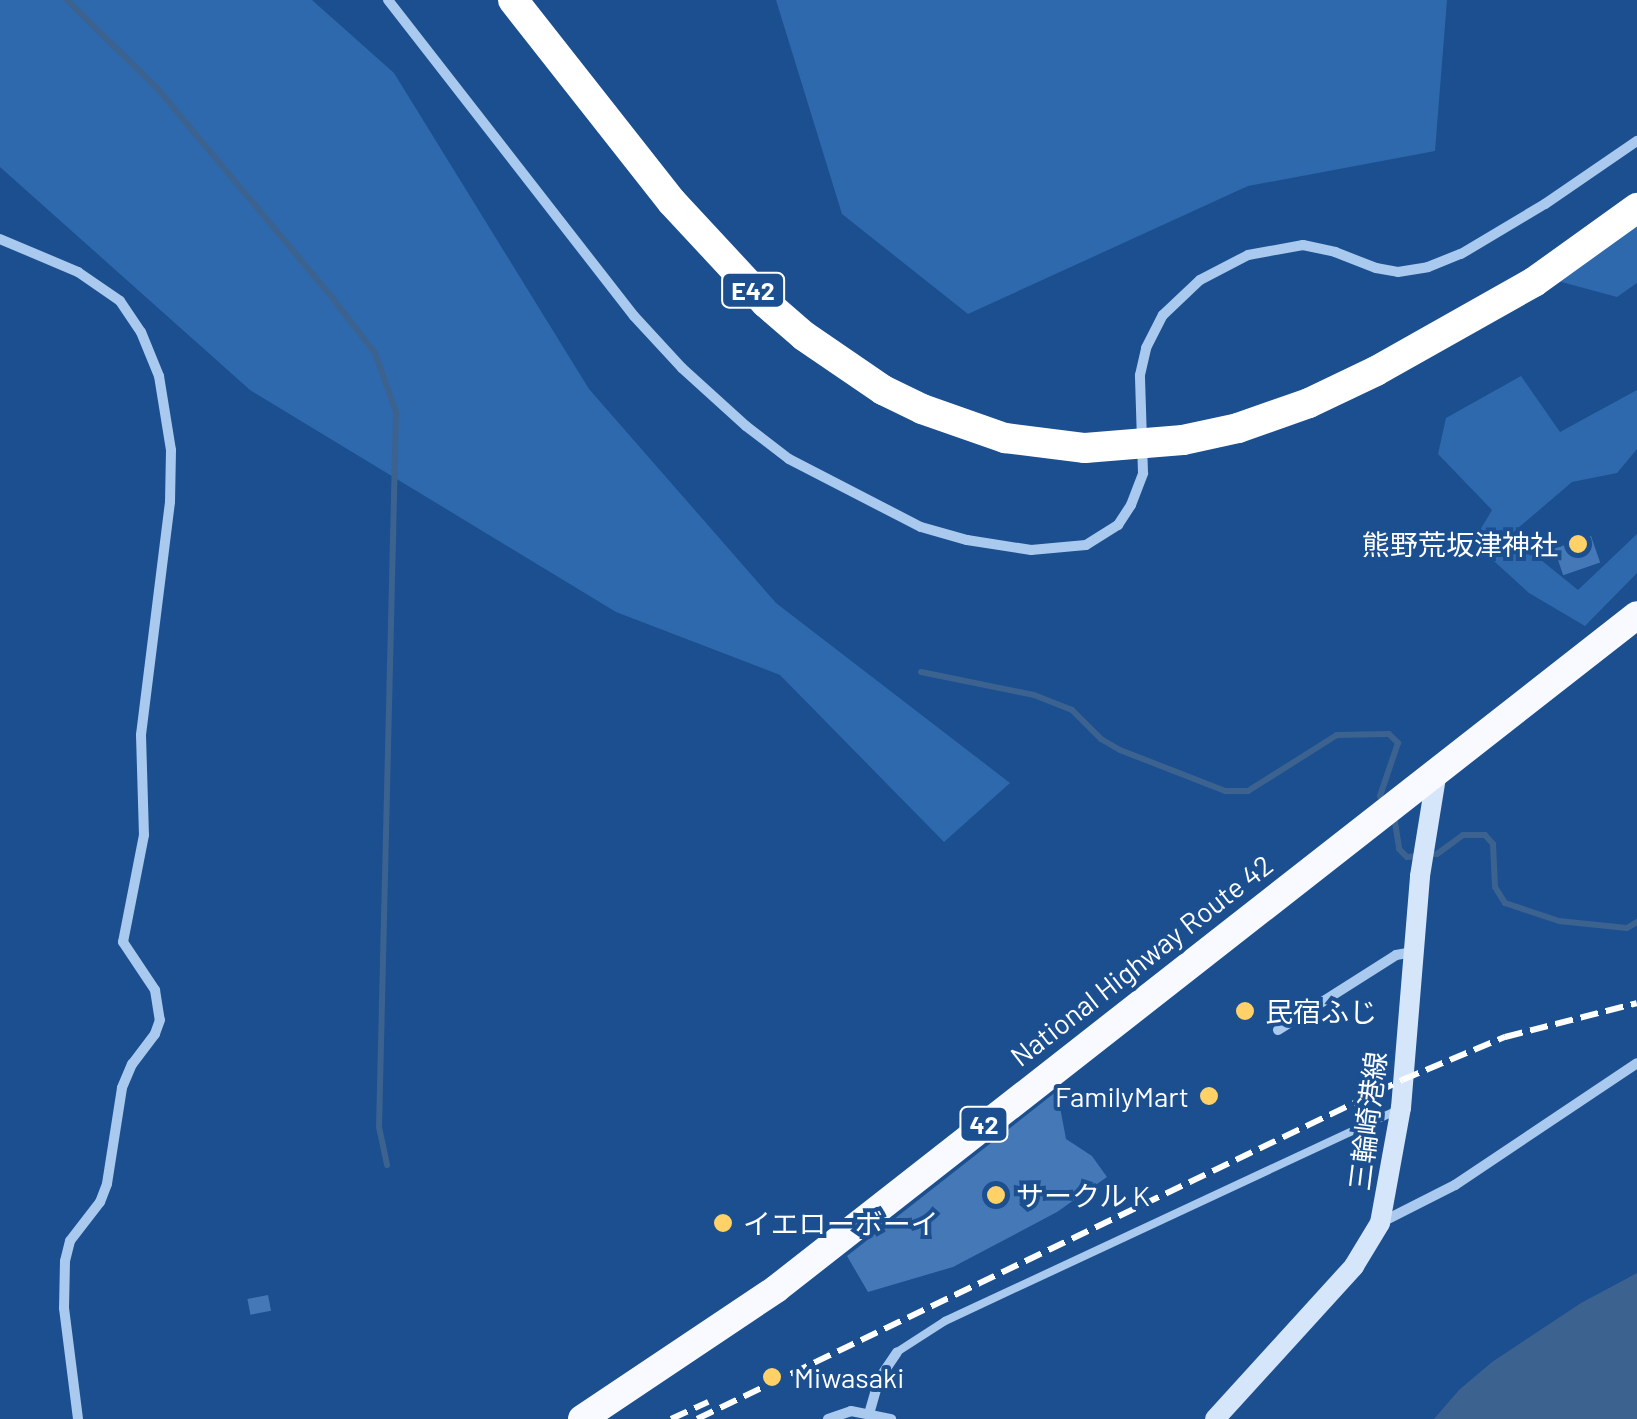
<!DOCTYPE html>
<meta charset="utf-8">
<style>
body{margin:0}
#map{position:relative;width:1637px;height:1419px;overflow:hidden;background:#1b4f8f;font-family:Barlow,"Noto Sans JP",sans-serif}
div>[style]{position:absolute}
.green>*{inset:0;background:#2e69ad}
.water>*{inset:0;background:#3c6290}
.stream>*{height:6px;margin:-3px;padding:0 3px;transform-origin:3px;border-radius:3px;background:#3c6290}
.building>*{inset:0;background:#4478b7;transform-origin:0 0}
.service>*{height:8px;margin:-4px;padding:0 4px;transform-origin:4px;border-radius:4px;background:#a9c9ee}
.minor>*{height:10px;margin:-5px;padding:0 5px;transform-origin:5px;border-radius:5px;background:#a9c9ee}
.secondary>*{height:20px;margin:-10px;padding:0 10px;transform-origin:10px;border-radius:10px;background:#d6e6fa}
.trunk>*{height:28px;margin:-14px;padding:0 14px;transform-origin:14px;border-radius:14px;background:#f8faff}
.motorway>*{height:30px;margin:-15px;padding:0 15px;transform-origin:15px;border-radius:15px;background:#fff}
.rail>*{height:6px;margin-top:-3px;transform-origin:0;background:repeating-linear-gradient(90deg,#fff 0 18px,transparent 0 26px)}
.motorway-bridge>*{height:30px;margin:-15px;padding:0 15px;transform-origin:15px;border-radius:15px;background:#fff}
.dots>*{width:28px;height:28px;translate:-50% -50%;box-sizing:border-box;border:5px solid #1b4f8f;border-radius:50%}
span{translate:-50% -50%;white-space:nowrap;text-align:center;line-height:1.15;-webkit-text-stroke:8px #1b4f8f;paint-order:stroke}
.shield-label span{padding:2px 8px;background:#1b4f8f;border:2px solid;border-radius:8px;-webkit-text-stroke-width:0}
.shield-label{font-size:25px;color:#fff;font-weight:700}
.poi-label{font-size:28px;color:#fff}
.right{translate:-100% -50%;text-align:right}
.left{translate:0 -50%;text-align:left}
.street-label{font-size:28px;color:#fff}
</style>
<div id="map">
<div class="green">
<i style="clip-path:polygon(0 0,312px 0,394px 73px,589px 389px,776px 603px,1010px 783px,944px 842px,780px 675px,616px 612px,250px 390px,0 167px)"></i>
<i style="clip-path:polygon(776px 0,1447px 0,1435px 151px,1248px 186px,968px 314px,842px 214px)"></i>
<i style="clip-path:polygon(1637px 226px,1637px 283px,1617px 297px,1558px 281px)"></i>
<i style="clip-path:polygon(1521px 376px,1560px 432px,1637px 390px,1637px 449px,1617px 473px,1572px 482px,1510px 535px,1578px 590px,1637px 534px,1637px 573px,1585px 626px,1529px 593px,1473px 542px,1492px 510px,1438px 454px,1446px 418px)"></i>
</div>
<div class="water">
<i style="clip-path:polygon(1637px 1273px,1637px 1419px,1434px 1419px,1459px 1390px,1492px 1362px,1581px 1303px)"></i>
</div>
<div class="stream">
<i style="left:67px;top:0;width:126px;rotate:44.4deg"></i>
<i style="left:157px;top:88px;width:270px;rotate:50.1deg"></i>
<i style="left:330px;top:295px;width:73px;rotate:52.2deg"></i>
<i style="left:375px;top:353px;width:63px;rotate:70.4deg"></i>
<i style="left:396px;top:412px;width:715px;rotate:91.36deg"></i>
<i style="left:379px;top:1127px;width:39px;rotate:78deg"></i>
<i style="left:921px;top:672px;width:115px;rotate:11.5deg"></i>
<i style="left:1034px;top:695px;width:41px;rotate:21.5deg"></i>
<i style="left:1072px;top:710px;width:41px;rotate:45deg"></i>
<i style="left:1101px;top:739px;width:22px;rotate:30deg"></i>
<i style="left:1120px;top:750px;width:113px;rotate:21.3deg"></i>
<i style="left:1225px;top:791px;width:23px"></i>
<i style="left:1248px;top:791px;width:105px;rotate:-32.2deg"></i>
<i style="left:1337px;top:735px;width:52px;rotate:-1.1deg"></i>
<i style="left:1389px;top:734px;width:13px;rotate:45deg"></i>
<i style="left:1398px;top:743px;width:56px;rotate:108.8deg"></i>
<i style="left:1380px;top:796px;width:7px;rotate:56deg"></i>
<i style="left:1394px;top:816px;width:33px;rotate:81deg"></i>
<i style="left:1399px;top:849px;width:11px;rotate:45deg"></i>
<i style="left:1407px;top:857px;width:30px;rotate:-6deg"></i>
<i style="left:1437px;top:854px;width:32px;rotate:-36deg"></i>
<i style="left:1463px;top:835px;width:22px"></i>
<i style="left:1485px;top:835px;width:12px;rotate:48deg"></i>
<i style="left:1493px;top:844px;width:43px;rotate:87.3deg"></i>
<i style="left:1495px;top:887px;width:19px;rotate:58deg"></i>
<i style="left:1505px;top:903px;width:57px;rotate:18.4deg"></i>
<i style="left:1559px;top:921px;width:68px;rotate:5.9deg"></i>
<i style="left:1627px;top:928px;width:12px;rotate:-31deg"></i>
</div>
<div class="building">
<i style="left:1591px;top:536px;width:28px;height:39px;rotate:71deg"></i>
<i style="clip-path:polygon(1057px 1091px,1066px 1139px,1092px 1156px,1107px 1177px,1057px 1212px,953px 1267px,868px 1292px,847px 1256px)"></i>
<i style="left:268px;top:1295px;width:16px;height:21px;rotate:79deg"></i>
</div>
<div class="service">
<i style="left:897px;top:1352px;width:57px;rotate:-32.9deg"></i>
<i style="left:945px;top:1321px;width:499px;rotate:-25deg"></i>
</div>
<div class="minor">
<i style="left:388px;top:0;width:400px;rotate:52.1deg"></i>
<i style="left:634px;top:316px;width:71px;rotate:47.3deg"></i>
<i style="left:682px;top:368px;width:86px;rotate:42.2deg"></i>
<i style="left:746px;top:426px;width:54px;rotate:37.5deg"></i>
<i style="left:789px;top:459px;width:148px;rotate:27.3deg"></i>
<i style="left:921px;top:527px;width:48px;rotate:15.8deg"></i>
<i style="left:967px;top:540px;width:65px;rotate:8.9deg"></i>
<i style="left:1031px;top:550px;width:55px;rotate:-5.2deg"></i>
<i style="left:1086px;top:545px;width:38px;rotate:-32deg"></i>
<i style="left:1118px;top:525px;width:24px;rotate:-57deg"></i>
<i style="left:1131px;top:505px;width:34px;rotate:-69deg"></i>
<i style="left:1143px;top:473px;width:98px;rotate:-91.8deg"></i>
<i style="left:1140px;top:375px;width:28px;rotate:-77deg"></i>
<i style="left:1146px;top:348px;width:37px;rotate:-63deg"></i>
<i style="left:1163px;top:315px;width:51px;rotate:-43.4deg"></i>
<i style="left:1200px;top:280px;width:54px;rotate:-27.5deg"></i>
<i style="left:1248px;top:255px;width:56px;rotate:-10.3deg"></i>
<i style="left:1303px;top:245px;width:33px;rotate:12deg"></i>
<i style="left:1335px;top:252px;width:44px;rotate:21.3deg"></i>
<i style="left:1376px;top:268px;width:22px;rotate:10deg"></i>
<i style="left:1398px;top:272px;width:30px;rotate:-9deg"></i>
<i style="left:1428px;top:267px;width:35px;rotate:-22deg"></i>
<i style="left:1461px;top:254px;width:98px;rotate:-30.8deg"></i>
<i style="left:1545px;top:204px;width:112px;rotate:-34.4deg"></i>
<i style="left:0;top:239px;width:85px;rotate:22.9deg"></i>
<i style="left:78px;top:272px;width:51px;rotate:34.6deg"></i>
<i style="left:120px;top:301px;width:37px;rotate:56deg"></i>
<i style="left:141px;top:332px;width:48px;rotate:67.8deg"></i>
<i style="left:159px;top:376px;width:75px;rotate:80.8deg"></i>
<i style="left:171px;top:450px;width:52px;rotate:91.1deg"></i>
<i style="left:170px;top:502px;width:235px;rotate:97.1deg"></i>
<i style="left:141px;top:735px;width:100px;rotate:88.3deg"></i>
<i style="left:144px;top:835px;width:109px;rotate:101.1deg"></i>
<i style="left:123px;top:942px;width:58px;rotate:56.3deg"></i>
<i style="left:155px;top:990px;width:30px;rotate:81deg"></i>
<i style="left:160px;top:1020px;width:15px;rotate:110deg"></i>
<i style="left:155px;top:1034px;width:38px;rotate:127deg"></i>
<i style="left:132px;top:1064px;width:26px;rotate:113deg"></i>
<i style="left:122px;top:1088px;width:97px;rotate:98.9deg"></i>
<i style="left:107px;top:1184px;width:19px;rotate:111deg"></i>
<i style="left:100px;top:1202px;width:49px;rotate:127.6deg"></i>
<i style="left:70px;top:1241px;width:21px;rotate:104deg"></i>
<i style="left:65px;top:1261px;width:47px;rotate:91.2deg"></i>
<i style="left:64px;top:1308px;width:112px;rotate:82.8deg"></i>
<i style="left:1278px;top:1030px;width:140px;rotate:-32.4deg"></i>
<i style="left:1396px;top:955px;width:17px;rotate:-10deg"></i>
<i style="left:1380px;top:1223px;width:84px;rotate:-26.9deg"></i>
<i style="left:1455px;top:1185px;width:219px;rotate:-33.8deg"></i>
<i style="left:869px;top:1414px;width:36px;rotate:-74deg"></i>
<i style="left:879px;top:1379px;width:32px;rotate:-56deg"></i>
<i style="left:828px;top:1419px;width:24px;rotate:-19deg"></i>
<i style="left:851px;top:1411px;width:41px;rotate:11.3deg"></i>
</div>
<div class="secondary">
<i style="left:1215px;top:1419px;width:207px;rotate:-47.7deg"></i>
<i style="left:1354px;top:1266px;width:50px;rotate:-58.8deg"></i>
<i style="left:1380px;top:1223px;width:117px;rotate:-79.7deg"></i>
<i style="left:1401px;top:1108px;width:233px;rotate:-85.3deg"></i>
<i style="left:1420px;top:876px;width:106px;rotate:-80.8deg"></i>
</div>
<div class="trunk">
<i style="left:582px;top:1419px;width:234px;rotate:-33.8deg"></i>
<i style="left:776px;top:1289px;width:1093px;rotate:-38.05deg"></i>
</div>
<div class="motorway">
<i style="left:513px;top:0;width:257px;rotate:51.8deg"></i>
<i style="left:672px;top:202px;width:138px;rotate:47.1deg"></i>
<i style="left:766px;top:303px;width:50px;rotate:41deg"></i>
<i style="left:804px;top:336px;width:96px;rotate:34.4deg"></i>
<i style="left:883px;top:390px;width:43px;rotate:26deg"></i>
<i style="left:922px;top:409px;width:88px;rotate:19.3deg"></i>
<i style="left:1005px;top:438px;width:81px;rotate:7.1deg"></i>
<i style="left:1376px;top:371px;width:181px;rotate:-29.4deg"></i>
<i style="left:1534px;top:282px;width:127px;rotate:-35.7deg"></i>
</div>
<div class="rail">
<i style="left:671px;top:1419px;width:41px;rotate:-24.7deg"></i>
<i style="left:697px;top:1419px;width:782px;rotate:-25.68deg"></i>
<i style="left:1402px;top:1080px;width:112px;rotate:-22.7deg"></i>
<i style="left:1505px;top:1037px;width:136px;rotate:-14.4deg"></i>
</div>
<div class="motorway-bridge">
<i style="left:1085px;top:448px;width:98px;rotate:-4.7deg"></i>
<i style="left:1183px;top:440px;width:56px;rotate:-12.3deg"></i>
<i style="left:1238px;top:428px;width:75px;rotate:-19.4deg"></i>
<i style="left:1309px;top:403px;width:74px;rotate:-25.5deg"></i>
</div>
<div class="dots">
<i style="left:1578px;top:544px;background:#ffd166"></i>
<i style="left:1245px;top:1011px;background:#ffd166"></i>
<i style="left:1209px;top:1096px;background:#ffd166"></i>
<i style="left:996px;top:1195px;background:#ffd166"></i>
<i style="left:723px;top:1223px;background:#ffd166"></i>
<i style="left:772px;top:1377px;background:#ffd166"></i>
</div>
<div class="shield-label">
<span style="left:753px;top:290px">E42</span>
<span style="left:984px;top:1124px">42</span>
</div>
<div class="poi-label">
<span class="right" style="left:1558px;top:544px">熊野荒坂津神社</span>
<span class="left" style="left:1265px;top:1011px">民宿ふじ</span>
<span class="right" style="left:1189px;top:1096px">FamilyMart</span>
<span class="left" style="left:1016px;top:1195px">サークル K</span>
<span class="left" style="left:743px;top:1223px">イエローボーイ</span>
<span class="left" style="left:794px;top:1377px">Miwasaki</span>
</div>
<div class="street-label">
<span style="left:1141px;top:960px;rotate:-38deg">National Highway Route 42</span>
<span style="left:1367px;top:1121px;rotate:-83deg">三輪崎港線</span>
</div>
</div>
